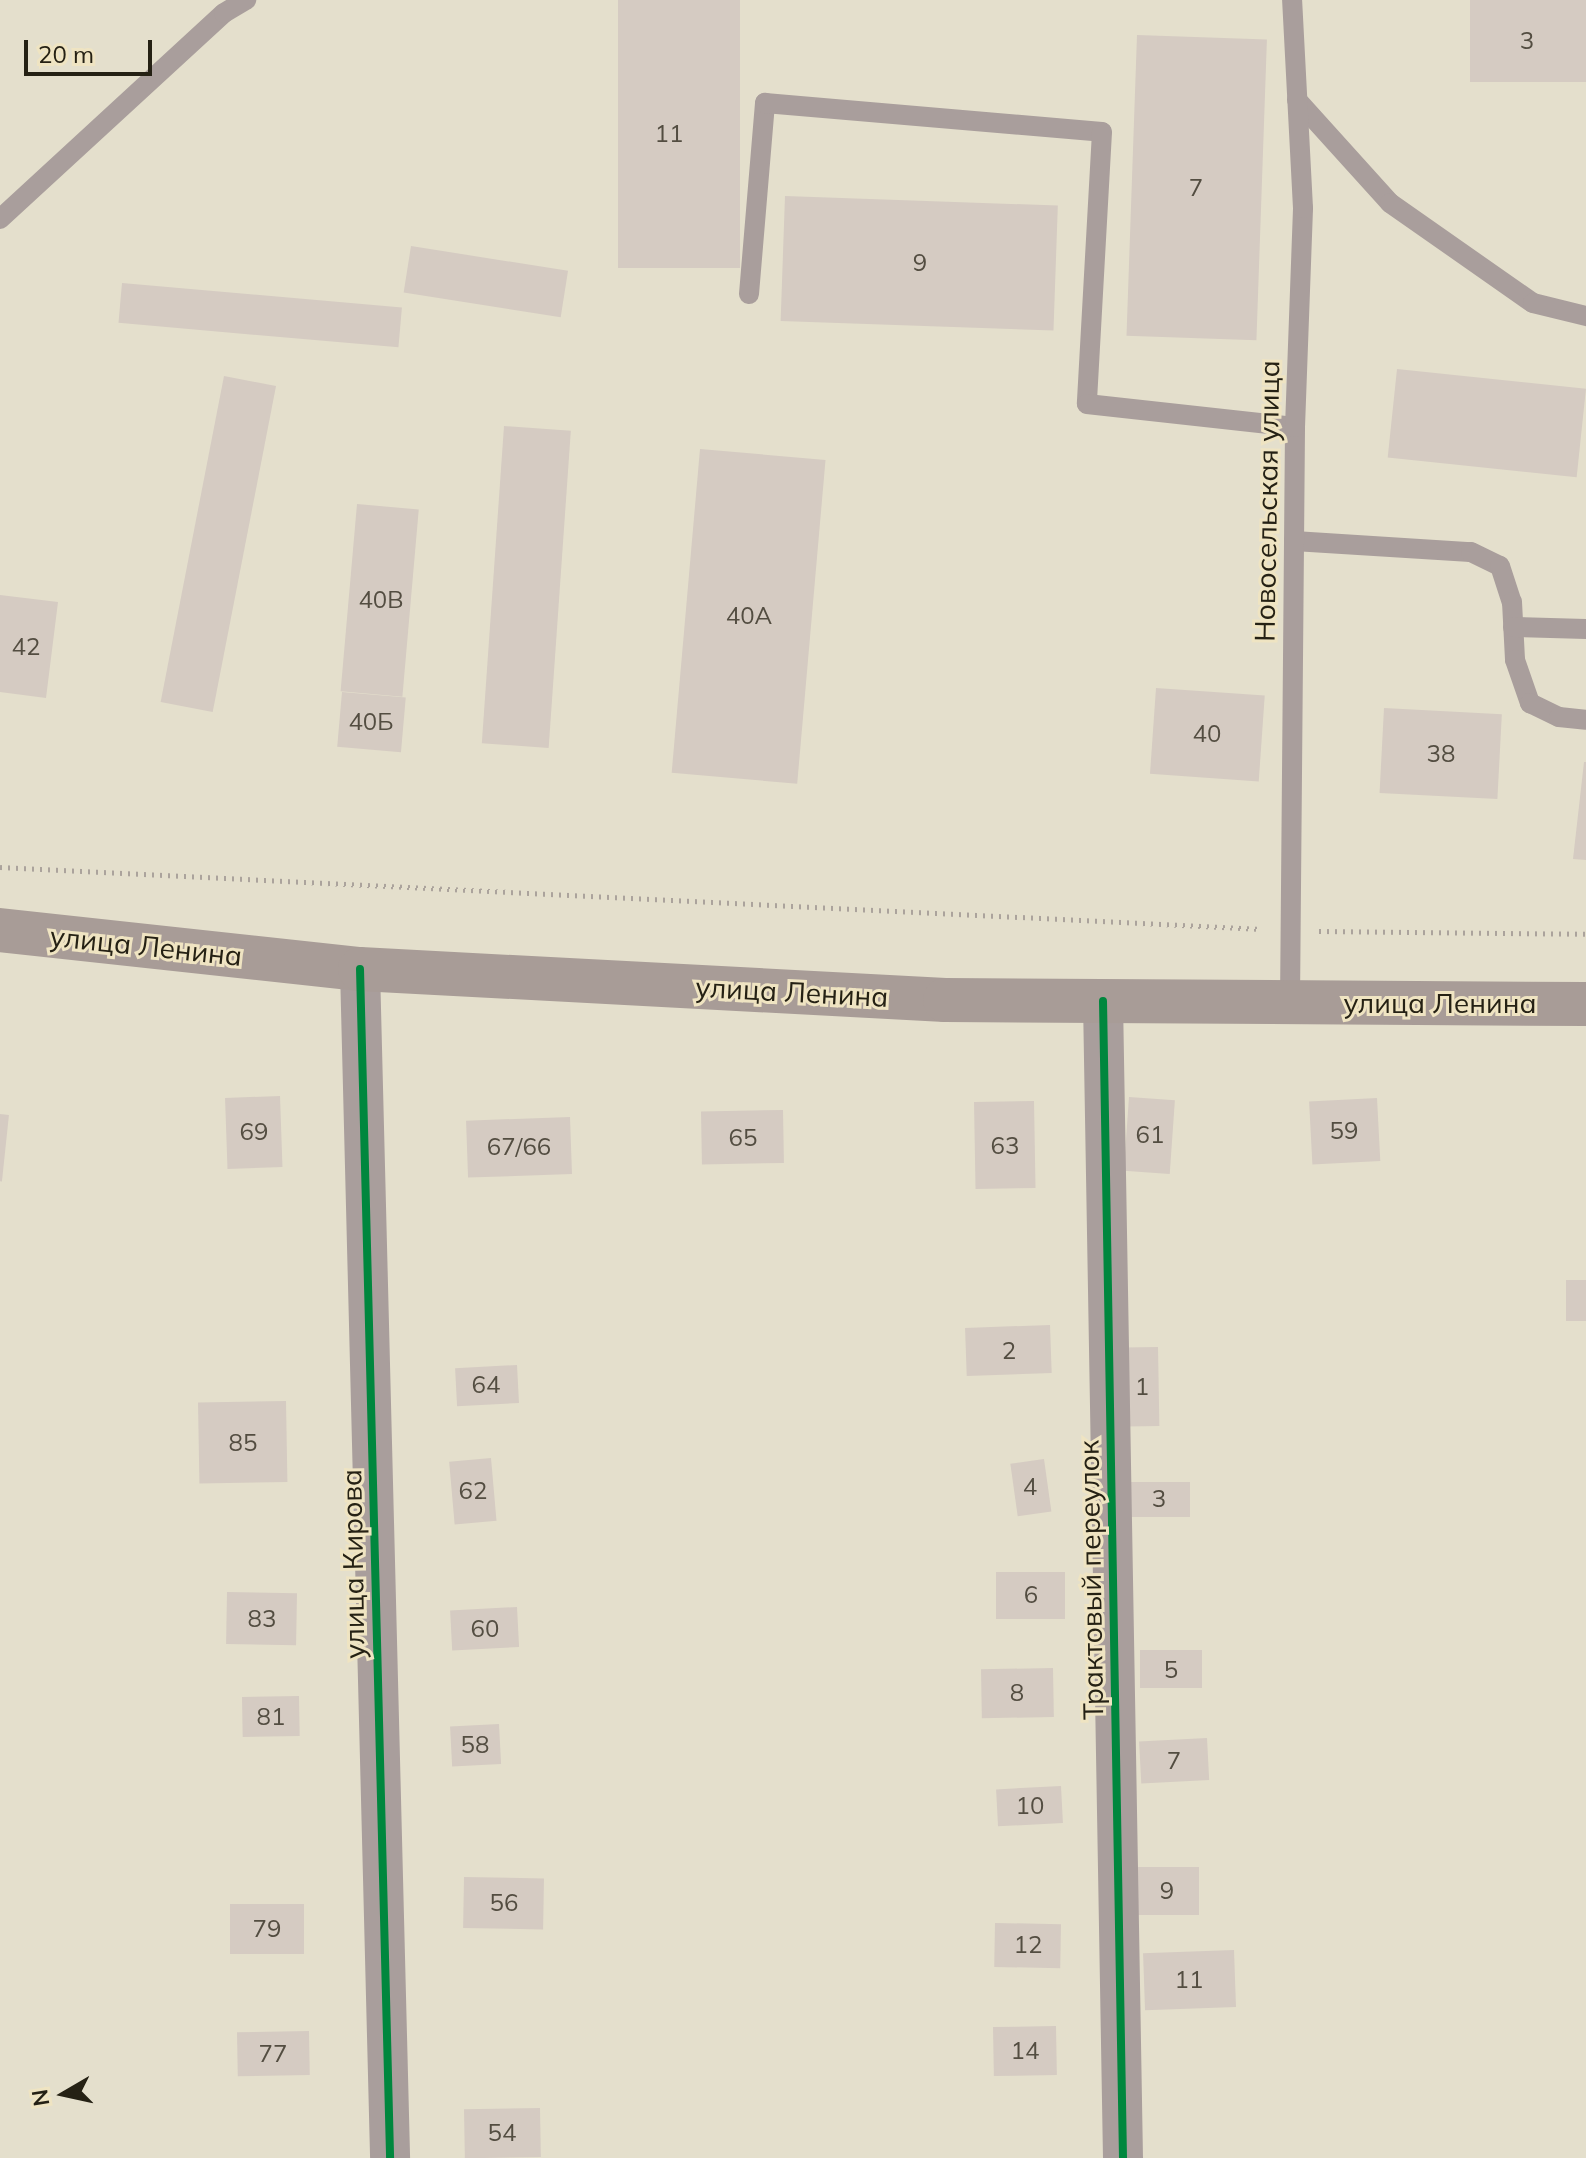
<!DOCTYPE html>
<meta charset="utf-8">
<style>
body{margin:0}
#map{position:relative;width:1586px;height:2158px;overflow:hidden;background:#e4dfcc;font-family:Mulish,sans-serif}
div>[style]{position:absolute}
.building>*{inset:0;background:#d5cbc2;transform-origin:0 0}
.path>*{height:5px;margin-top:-2.5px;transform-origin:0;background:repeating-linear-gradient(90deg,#aba39c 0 2px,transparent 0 8px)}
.service>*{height:20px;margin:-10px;padding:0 10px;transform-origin:10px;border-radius:10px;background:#a99e9c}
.minor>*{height:40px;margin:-20px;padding:0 20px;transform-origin:20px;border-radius:20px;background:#a99e9c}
.secondary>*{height:44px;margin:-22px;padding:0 22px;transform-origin:22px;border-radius:22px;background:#a89c97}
.cycleway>*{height:8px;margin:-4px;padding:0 4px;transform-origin:4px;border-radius:4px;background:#00873e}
span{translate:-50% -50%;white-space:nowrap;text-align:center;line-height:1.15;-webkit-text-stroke:6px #efe4c2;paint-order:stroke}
.number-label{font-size:24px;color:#534d41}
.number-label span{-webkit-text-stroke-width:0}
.street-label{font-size:28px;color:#252114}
.north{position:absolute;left:24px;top:2054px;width:80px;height:80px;-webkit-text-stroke:6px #efe4c2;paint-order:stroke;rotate:261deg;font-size:22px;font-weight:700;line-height:32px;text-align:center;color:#252114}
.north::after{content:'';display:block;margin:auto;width:28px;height:36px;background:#252114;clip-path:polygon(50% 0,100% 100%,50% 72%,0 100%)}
.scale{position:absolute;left:24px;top:40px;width:128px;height:36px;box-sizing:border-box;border:4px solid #252114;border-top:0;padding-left:10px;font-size:24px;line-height:28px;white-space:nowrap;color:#252114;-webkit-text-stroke:6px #efe4c2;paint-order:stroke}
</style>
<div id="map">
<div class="building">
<i style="left:618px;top:0;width:122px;height:268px"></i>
<i style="left:1470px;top:0;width:116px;height:82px"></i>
<i style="left:1137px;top:35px;width:130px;height:301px;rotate:2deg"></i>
<i style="left:785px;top:196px;width:273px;height:125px;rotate:2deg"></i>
<i style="left:411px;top:246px;width:159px;height:47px;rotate:9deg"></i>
<i style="left:122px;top:283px;width:281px;height:40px;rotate:5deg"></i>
<i style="left:1397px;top:369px;width:190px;height:89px;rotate:6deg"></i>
<i style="left:224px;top:376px;width:53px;height:332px;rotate:11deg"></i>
<i style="left:504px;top:426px;width:67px;height:318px;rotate:4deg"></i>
<i style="left:700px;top:449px;width:126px;height:325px;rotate:5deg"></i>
<i style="left:357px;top:504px;width:62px;height:188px;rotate:5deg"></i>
<i style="clip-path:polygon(0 595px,58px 602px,46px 698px,0 692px)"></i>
<i style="left:1156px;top:688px;width:109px;height:86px;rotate:4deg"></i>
<i style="left:342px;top:692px;width:64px;height:55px;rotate:5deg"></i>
<i style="left:1384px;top:708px;width:118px;height:85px;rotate:3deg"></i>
<i style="clip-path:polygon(1584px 762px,1586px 762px,1586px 860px,1573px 859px)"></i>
<i style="left:280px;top:1096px;width:71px;height:55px;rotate:88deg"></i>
<i style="left:1129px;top:1097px;width:46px;height:74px;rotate:4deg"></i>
<i style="left:1377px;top:1098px;width:63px;height:68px;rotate:87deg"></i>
<i style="left:1034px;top:1101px;width:87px;height:60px;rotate:89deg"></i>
<i style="left:783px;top:1110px;width:53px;height:82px;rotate:89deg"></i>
<i style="left:0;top:1114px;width:9px;height:67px;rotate:6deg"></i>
<i style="left:570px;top:1117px;width:57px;height:104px;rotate:88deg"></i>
<i style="left:1586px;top:1280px;width:41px;height:20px;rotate:90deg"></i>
<i style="left:1050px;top:1325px;width:48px;height:85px;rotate:88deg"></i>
<i style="left:1158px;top:1347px;width:79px;height:33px;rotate:89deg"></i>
<i style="left:517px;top:1365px;width:38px;height:62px;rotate:87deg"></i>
<i style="left:286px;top:1401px;width:81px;height:88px;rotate:89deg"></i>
<i style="left:491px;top:1458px;width:63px;height:42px;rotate:85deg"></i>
<i style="left:1044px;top:1459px;width:53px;height:34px;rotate:82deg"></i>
<i style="left:1128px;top:1482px;width:62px;height:35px"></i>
<i style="left:996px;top:1572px;width:69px;height:47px"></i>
<i style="left:227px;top:1592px;width:70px;height:52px;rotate:1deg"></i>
<i style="left:517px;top:1607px;width:40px;height:67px;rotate:87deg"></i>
<i style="left:1202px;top:1650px;width:38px;height:62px;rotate:90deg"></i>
<i style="left:1053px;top:1668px;width:49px;height:72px;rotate:89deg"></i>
<i style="left:299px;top:1696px;width:40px;height:57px;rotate:89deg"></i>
<i style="left:499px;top:1724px;width:40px;height:49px;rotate:87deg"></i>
<i style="left:1207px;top:1738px;width:42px;height:68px;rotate:87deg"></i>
<i style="left:1061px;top:1786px;width:37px;height:65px;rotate:87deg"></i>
<i style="left:1136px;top:1867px;width:63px;height:48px"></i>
<i style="left:464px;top:1877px;width:80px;height:51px;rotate:1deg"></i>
<i style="left:304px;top:1904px;width:50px;height:74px;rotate:90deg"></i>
<i style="left:995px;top:1923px;width:66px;height:44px;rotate:1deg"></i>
<i style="left:1234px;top:1950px;width:57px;height:91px;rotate:88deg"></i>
<i style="left:1056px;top:2026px;width:49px;height:63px;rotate:89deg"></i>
<i style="left:309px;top:2031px;width:44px;height:72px;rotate:89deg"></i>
<i style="left:540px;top:2108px;width:49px;height:76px;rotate:89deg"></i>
</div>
<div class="path">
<i style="left:0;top:867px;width:1263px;rotate:2.81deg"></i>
<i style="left:1319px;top:931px;width:267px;rotate:0.6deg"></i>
</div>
<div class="service">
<i style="left:1297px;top:100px;width:139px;rotate:47.9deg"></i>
<i style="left:1390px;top:203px;width:174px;rotate:35deg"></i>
<i style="left:1533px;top:303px;width:55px;rotate:13.8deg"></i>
<i style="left:0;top:219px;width:304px;rotate:-42.6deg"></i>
<i style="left:224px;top:13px;width:26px;rotate:-31deg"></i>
<i style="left:749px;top:294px;width:192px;rotate:-85.2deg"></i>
<i style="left:765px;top:103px;width:338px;rotate:4.9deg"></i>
<i style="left:1102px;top:132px;width:272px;rotate:93.2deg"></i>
<i style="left:1087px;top:404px;width:209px;rotate:6.3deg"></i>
<i style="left:1294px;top:541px;width:177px;rotate:3.6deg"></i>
<i style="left:1471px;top:552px;width:32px;rotate:26deg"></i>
<i style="left:1500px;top:566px;width:38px;rotate:72deg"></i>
<i style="left:1512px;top:602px;width:58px;rotate:87deg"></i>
<i style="left:1515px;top:660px;width:46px;rotate:70.8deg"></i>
<i style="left:1530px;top:703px;width:32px;rotate:26deg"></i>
<i style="left:1559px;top:717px;width:27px;rotate:6deg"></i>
<i style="left:1513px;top:627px;width:73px;rotate:1.6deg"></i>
<i style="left:1290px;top:1002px;width:575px;rotate:-89.5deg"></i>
<i style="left:1295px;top:427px;width:219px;rotate:-87.9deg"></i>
<i style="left:1303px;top:208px;width:208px;rotate:-93deg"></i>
</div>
<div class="minor">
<i style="left:360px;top:969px;width:1189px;rotate:88.55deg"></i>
<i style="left:1103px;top:1001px;width:1157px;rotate:89.01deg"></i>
</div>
<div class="secondary">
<i style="left:0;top:930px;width:362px;rotate:6.2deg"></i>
<i style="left:360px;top:969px;width:586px;rotate:3.03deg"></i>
<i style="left:945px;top:1000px;width:641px;rotate:0.36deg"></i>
</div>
<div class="cycleway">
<i style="left:360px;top:969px;width:1189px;rotate:88.55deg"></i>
<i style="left:1103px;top:1001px;width:1157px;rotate:89.01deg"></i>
</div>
<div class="number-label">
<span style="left:1527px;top:41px">3</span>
<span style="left:669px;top:134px">11</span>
<span style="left:1196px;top:188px">7</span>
<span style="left:920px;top:263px">9</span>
<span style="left:381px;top:600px">40В</span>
<span style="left:749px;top:616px">40А</span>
<span style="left:26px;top:647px">42</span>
<span style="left:371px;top:722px">40Б</span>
<span style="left:1207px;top:734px">40</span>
<span style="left:1441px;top:754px">38</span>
<span style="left:1344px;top:1131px">59</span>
<span style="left:254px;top:1132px">69</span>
<span style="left:1150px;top:1135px">61</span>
<span style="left:743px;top:1138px">65</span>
<span style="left:1005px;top:1146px">63</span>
<span style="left:519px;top:1147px">67/66</span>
<span style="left:1009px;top:1351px">2</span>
<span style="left:486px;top:1385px">64</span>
<span style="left:1142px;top:1387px">1</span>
<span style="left:243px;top:1443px">85</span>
<span style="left:1030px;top:1487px">4</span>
<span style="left:473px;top:1491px">62</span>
<span style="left:1159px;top:1499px">3</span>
<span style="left:1031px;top:1595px">6</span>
<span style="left:262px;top:1619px">83</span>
<span style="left:485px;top:1629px">60</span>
<span style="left:1171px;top:1670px">5</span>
<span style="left:1017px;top:1693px">8</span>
<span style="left:271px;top:1717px">81</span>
<span style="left:475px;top:1745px">58</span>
<span style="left:1174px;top:1761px">7</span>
<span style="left:1030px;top:1806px">10</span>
<span style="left:1167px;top:1891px">9</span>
<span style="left:504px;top:1903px">56</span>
<span style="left:267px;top:1929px">79</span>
<span style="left:1028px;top:1945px">12</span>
<span style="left:1189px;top:1980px">11</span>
<span style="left:1025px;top:2051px">14</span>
<span style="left:273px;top:2054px">77</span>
<span style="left:502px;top:2133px">54</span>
</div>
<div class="street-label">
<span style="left:1267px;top:501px;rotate:-89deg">Новосельская улица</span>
<span style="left:146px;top:946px;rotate:6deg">улица Ленина</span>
<span style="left:792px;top:992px;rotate:3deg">улица Ленина</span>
<span style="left:1440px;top:1003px">улица Ленина</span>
<span style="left:353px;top:1564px;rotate:-91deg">улица Кирова</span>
<span style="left:1091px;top:1580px;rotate:-91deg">Трактовый переулок</span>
</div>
<div class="north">N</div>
<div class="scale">20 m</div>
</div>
